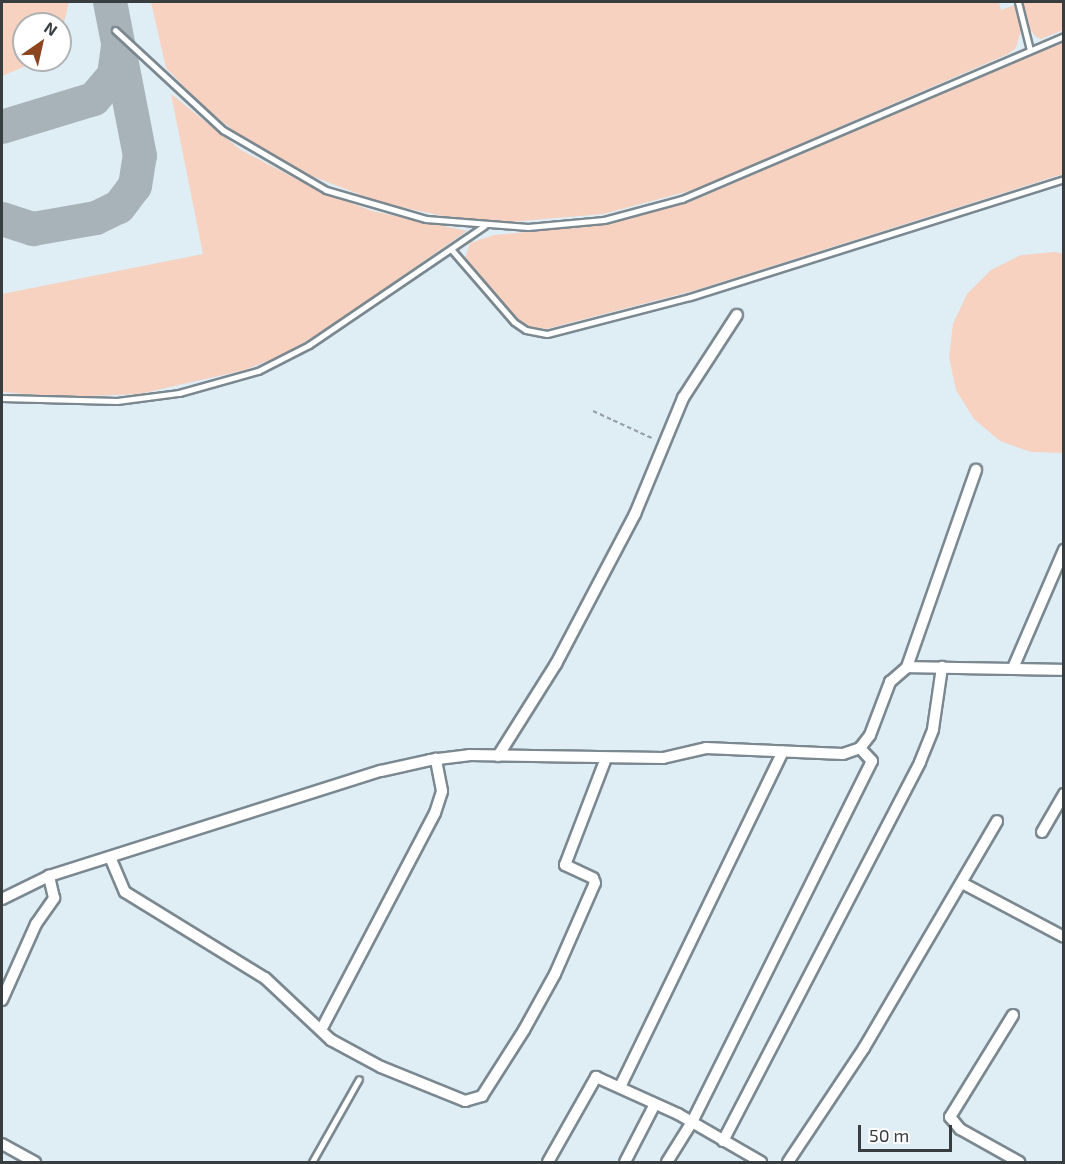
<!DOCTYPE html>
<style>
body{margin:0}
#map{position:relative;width:1065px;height:1164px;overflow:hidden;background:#dfedf5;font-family:"Exo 2",sans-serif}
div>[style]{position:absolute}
.green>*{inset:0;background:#f7d2c0}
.taxiway>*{height:34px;margin:-17px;padding:0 17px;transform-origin:17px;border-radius:17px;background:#a8b2b9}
.path>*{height:2px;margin-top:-1px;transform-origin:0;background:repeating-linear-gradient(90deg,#959fa5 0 4.5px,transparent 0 7.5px)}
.roads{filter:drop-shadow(2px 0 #7b8890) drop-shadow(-2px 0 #7b8890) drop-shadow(0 2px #7b8890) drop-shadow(0 -2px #7b8890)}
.lane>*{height:5px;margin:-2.5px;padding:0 2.5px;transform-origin:2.5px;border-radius:2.5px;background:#fff}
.street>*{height:10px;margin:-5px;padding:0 5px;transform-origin:5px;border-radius:5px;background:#fff}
span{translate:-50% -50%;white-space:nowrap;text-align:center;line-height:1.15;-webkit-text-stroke:4.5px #fff;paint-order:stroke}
.frame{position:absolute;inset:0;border:3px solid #383d40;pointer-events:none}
.north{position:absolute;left:12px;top:12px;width:60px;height:60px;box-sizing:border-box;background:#fff;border:2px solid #afb1b3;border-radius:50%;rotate:34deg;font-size:16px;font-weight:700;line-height:24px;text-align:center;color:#383d40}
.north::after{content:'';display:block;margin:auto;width:21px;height:27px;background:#8c451f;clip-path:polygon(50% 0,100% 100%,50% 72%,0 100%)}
.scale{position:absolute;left:858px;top:1125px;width:94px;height:27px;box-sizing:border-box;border:3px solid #383d40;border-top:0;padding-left:8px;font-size:18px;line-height:21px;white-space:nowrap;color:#383d40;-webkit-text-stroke:4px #fff;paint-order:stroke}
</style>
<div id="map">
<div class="green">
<i style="clip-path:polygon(2px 2px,69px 2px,60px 38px,60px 24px,24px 24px,24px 60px,40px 60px,2px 76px)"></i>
<i style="clip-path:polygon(151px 2px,999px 2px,1001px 10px,1015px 5px,1021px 30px,1016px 48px,1008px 54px,693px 190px,603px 214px,510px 222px,443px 216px,382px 203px,309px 175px,250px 143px,207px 110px,166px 68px)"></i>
<i style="clip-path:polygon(1023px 2px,1063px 2px,1063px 30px,1041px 39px,1036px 37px,1030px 29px)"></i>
<i style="clip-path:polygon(1063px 42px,1063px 174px,696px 290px,546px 329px,529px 327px,514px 317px,465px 258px,470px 243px,494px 235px,606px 224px,689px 202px)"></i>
<i style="clip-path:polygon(171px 94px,241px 150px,315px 189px,372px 211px,467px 231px,325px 330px,282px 355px,245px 370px,139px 394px,63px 397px,2px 392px,2px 294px,203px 254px)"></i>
<i style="clip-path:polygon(1055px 252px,1064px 254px,1063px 453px,1031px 452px,1000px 441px,974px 419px,956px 390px,949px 357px,953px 324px,967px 294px,991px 270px,1021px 255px)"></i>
</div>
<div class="taxiway">
<i style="left:2px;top:127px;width:96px;rotate:-16.9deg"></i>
<i style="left:94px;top:99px;width:31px;rotate:-50deg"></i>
<i style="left:114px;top:75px;width:27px;rotate:-82deg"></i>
<i style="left:2px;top:219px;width:33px;rotate:18deg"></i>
<i style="left:33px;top:229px;width:64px;rotate:-9.9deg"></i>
<i style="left:96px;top:218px;width:25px;rotate:-26deg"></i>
<i style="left:119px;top:207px;width:26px;rotate:-53deg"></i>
<i style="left:135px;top:186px;width:30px;rotate:-81deg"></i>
<i style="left:140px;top:156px;width:157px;rotate:-101deg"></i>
</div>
<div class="path">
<i style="left:593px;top:411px;width:67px;rotate:24.7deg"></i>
</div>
<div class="roads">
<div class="lane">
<i style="left:1018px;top:2px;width:49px;rotate:76deg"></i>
<i style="left:115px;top:30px;width:147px;rotate:42.8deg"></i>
<i style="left:223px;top:130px;width:119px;rotate:30.2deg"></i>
<i style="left:326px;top:190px;width:104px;rotate:16.2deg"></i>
<i style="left:426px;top:219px;width:102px;rotate:4.5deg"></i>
<i style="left:528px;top:227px;width:76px;rotate:-5.3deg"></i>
<i style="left:604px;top:220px;width:81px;rotate:-15.1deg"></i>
<i style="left:682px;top:199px;width:415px;rotate:-23.1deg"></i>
<i style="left:451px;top:249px;width:96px;rotate:49.2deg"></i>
<i style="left:514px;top:322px;width:14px;rotate:34deg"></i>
<i style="left:526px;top:330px;width:21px;rotate:11deg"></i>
<i style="left:547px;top:334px;width:148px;rotate:-14.5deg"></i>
<i style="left:690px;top:297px;width:392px;rotate:-17.5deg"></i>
<i style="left:2px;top:398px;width:115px;rotate:1.5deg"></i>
<i style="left:117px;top:401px;width:63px;rotate:-7.4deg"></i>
<i style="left:179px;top:393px;width:82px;rotate:-15.6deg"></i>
<i style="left:258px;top:371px;width:57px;rotate:-27deg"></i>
<i style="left:309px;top:345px;width:212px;rotate:-34.2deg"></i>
<i style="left:312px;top:1162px;width:95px;rotate:-60.5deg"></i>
</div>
<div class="street">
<i style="left:907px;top:667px;width:209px;rotate:-70.7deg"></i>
<i style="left:1013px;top:668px;width:129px;rotate:-66.6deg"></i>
<i style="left:498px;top:756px;width:109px;rotate:-57.8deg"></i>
<i style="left:556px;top:664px;width:170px;rotate:-62.2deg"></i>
<i style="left:635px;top:514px;width:126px;rotate:-67.5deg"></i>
<i style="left:683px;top:398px;width:99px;rotate:-57deg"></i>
<i style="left:1042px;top:832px;width:44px;rotate:-59.9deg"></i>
<i style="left:110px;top:857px;width:38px;rotate:67deg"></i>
<i style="left:125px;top:892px;width:164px;rotate:31.6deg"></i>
<i style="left:265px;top:978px;width:91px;rotate:43.2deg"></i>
<i style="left:331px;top:1040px;width:57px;rotate:28.4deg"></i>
<i style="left:381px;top:1067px;width:91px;rotate:22deg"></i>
<i style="left:465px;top:1101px;width:18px;rotate:-16deg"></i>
<i style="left:482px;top:1096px;width:78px;rotate:-57.5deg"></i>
<i style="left:524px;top:1030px;width:64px;rotate:-61deg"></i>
<i style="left:555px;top:974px;width:99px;rotate:-66.3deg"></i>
<i style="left:595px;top:883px;width:5px;rotate:-112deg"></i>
<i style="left:593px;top:878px;width:31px;rotate:-155deg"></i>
<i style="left:565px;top:865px;width:115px;rotate:-69deg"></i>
<i style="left:962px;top:883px;width:115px;rotate:27.9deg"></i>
<i style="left:2px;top:899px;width:52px;rotate:-26.1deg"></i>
<i style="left:49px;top:876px;width:348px;rotate:-17.6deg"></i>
<i style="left:381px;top:771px;width:50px;rotate:-12.7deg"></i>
<i style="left:430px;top:760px;width:39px;rotate:-7deg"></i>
<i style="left:469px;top:755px;width:194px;rotate:0.9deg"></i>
<i style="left:663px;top:758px;width:44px;rotate:-13.1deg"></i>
<i style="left:706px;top:748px;width:137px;rotate:2.5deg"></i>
<i style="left:843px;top:754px;width:18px;rotate:-19deg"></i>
<i style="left:860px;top:748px;width:16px;rotate:-52deg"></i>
<i style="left:870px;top:735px;width:57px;rotate:-69.3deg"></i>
<i style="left:890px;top:682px;width:23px;rotate:-41deg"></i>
<i style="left:907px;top:667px;width:157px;rotate:1.1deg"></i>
<i style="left:2px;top:1000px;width:83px;rotate:-65.9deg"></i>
<i style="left:36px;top:924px;width:32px;rotate:-55deg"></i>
<i style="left:54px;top:898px;width:23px;rotate:-103deg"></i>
<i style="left:1013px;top:1015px;width:120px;rotate:121.7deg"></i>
<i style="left:950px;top:1117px;width:16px;rotate:50deg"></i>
<i style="left:960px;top:1129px;width:68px;rotate:29.2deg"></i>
<i style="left:321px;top:1030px;width:245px;rotate:-62.3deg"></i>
<i style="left:435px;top:813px;width:23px;rotate:-72deg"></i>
<i style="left:442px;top:791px;width:33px;rotate:-101deg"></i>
<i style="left:620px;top:1087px;width:373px;rotate:-64.1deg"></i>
<i style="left:723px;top:1141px;width:427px;rotate:-62.5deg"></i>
<i style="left:920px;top:762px;width:35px;rotate:-68deg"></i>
<i style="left:933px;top:729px;width:63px;rotate:-81.7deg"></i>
<i style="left:2px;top:1144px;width:38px;rotate:29deg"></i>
<i style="left:548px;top:1162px;width:98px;rotate:-60.5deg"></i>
<i style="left:596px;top:1077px;width:90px;rotate:24.3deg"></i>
<i style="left:678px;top:1114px;width:96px;rotate:30deg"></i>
<i style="left:625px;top:1162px;width:65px;rotate:-62.7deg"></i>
<i style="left:667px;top:1162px;width:47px;rotate:-58deg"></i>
<i style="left:692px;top:1122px;width:403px;rotate:-63.5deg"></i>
<i style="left:872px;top:761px;width:18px;rotate:-133deg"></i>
<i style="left:788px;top:1162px;width:137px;rotate:-56.3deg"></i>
<i style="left:864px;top:1048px;width:263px;rotate:-59.6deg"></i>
</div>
</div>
<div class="frame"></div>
<div class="north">N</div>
<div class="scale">50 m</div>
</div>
